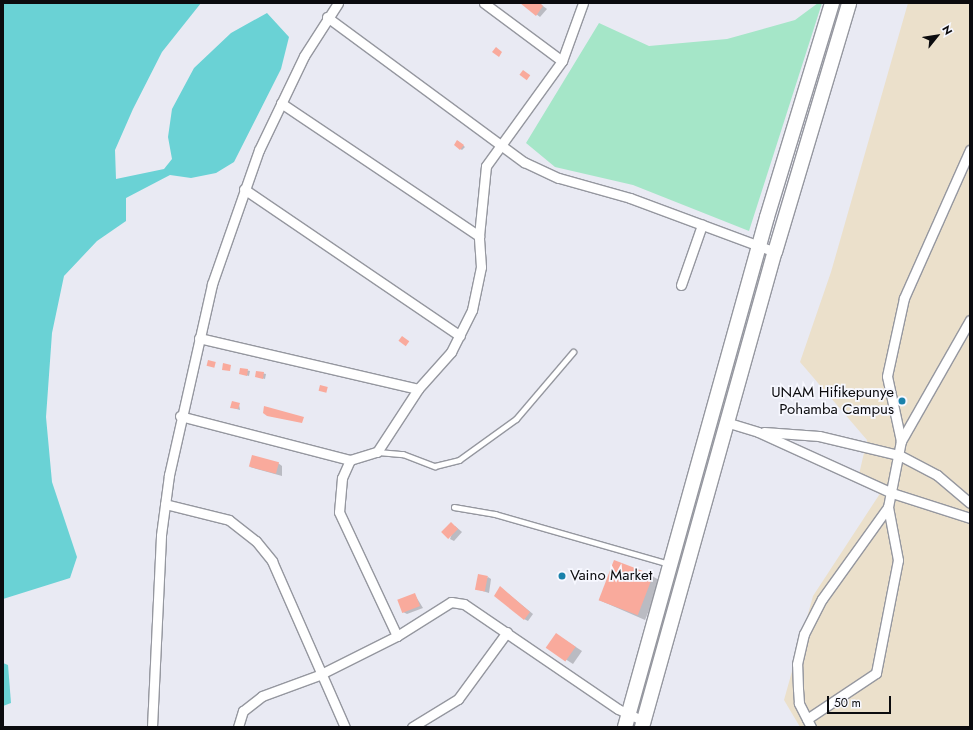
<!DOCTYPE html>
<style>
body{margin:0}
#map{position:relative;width:973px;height:730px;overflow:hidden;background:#e9eaf3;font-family:Jost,sans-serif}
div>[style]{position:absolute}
.education>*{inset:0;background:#ebe0cb}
.green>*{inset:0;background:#a5e6c8}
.water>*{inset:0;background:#6ad2d5}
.shadow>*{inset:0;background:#0003}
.building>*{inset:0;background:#f9aa9c;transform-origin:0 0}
.roads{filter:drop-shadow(1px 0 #95979f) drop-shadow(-1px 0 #95979f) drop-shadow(0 1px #95979f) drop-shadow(0 -1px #95979f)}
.service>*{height:4.5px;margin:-2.25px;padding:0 2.25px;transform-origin:2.25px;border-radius:2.25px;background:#fff}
.minor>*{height:9px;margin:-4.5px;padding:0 4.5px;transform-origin:4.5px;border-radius:4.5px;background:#fff}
.primary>*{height:14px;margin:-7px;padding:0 7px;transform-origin:7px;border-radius:7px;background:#fff}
.dots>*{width:11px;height:11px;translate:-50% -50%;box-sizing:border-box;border:2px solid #f7f8ff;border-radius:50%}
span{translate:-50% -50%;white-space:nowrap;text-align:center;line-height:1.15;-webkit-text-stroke:3.5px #f7f8ff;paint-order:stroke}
.poi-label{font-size:15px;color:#0b0b0e}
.right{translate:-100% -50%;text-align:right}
.left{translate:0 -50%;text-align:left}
.frame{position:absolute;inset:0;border:4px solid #0b0b0e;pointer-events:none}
.north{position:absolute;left:917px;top:16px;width:40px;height:40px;-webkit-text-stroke:3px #f7f8ff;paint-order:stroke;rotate:60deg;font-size:11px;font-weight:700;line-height:16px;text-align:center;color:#0b0b0e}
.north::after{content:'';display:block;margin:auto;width:14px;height:18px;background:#0b0b0e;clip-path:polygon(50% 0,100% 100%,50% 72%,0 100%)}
.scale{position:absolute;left:827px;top:696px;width:64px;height:18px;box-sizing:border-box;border:2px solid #0b0b0e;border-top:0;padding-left:5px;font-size:12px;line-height:14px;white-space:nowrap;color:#0b0b0e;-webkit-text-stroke:3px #f7f8ff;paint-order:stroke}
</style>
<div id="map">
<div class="education">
<i style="clip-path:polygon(908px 3px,970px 3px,970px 727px,800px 727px,784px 700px,813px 596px,881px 492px,857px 483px,867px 440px,800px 362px,831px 272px)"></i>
</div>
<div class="green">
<i style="clip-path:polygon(818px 3px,822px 3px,749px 231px,633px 185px,555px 167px,526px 143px,599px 23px,649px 46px,727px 39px,795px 20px)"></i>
</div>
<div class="water">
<i style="clip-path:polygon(3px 3px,201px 3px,162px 52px,133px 109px,115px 150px,116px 179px,164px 169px,172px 159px,168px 137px,172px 109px,194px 68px,231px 33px,267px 13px,289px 37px,281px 69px,234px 162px,216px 173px,191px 178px,170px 175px,126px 198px,126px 221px,97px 241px,64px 276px,52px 333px,46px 417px,52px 482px,77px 557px,70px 578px,3px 599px)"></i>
<i style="clip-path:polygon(3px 663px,8px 665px,11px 703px,3px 706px)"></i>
</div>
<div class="shadow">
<i style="clip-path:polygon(522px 3px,539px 3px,547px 9px,540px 17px)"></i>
<i style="clip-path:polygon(458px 141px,465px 147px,462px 150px,455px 145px)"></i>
<i style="clip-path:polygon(241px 369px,250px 371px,249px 376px,242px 374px)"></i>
<i style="clip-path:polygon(257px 372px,266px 374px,265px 379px,258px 377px)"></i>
<i style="clip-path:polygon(239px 404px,240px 410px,233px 408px)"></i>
<i style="clip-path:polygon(278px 463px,282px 466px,282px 476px,250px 467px)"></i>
<i style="clip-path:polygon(455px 526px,462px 532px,454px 541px,450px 539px)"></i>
<i style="clip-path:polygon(652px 576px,661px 581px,645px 620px,599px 600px)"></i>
<i style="clip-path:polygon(488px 577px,491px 579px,489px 593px,476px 589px)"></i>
<i style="clip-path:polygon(500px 587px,533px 614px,528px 621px,524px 619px)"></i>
<i style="clip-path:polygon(415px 595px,423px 608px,407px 614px,403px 612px)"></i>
<i style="clip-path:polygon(562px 638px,582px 651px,573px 664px,548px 648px)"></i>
</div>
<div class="building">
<i style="clip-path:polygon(520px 3px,540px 3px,543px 6px,536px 16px)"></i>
<i style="clip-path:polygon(496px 47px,502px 52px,499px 57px,492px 52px)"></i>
<i style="left:523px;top:70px;width:9px;height:6px;rotate:36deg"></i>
<i style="clip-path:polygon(457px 140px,464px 145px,460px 150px,454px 145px)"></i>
<i style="left:402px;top:336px;width:9px;height:6px;rotate:36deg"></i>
<i style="left:208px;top:360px;width:8px;height:6px;rotate:14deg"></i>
<i style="clip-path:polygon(223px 363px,231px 365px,230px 371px,222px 370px)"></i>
<i style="clip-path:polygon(240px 368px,248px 369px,247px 376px,239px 374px)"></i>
<i style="clip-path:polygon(256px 371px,264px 372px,263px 379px,255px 377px)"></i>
<i style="left:320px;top:385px;width:8px;height:6px;rotate:14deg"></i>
<i style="clip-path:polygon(232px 401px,240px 403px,238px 409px,230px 408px)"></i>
<i style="clip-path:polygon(264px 406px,304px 417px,302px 423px,267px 416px,263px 413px)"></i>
<i style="left:252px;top:455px;width:28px;height:12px;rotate:15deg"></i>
<i style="left:451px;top:522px;width:10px;height:14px;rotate:45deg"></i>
<i style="left:614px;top:560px;width:42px;height:43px;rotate:21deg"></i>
<i style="left:478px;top:574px;width:10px;height:16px;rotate:11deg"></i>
<i style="clip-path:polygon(500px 586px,530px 612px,524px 620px,494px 596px)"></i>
<i style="left:415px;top:593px;width:14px;height:19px;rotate:69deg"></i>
<i style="left:556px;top:633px;width:24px;height:18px;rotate:35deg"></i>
</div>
<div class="roads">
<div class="service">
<i style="left:378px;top:452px;width:25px;rotate:5deg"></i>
<i style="left:403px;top:454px;width:34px;rotate:21deg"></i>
<i style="left:435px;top:466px;width:25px;rotate:-14deg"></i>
<i style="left:459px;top:460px;width:70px;rotate:-35.7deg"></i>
<i style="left:516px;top:419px;width:88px;rotate:-49.6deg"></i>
<i style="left:454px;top:507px;width:42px;rotate:9.7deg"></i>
<i style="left:495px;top:514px;width:181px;rotate:16deg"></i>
</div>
<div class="minor">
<i style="left:484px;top:3px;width:97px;rotate:36.6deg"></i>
<i style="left:327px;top:17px;width:245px;rotate:36.4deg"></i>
<i style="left:524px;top:162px;width:38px;rotate:25deg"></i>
<i style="left:559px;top:178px;width:74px;rotate:15.7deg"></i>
<i style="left:630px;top:198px;width:155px;rotate:20.4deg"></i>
<i style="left:281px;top:103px;width:239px;rotate:33.9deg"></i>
<i style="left:244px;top:189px;width:261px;rotate:34.2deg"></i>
<i style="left:681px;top:285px;width:64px;rotate:-70.7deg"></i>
<i style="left:199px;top:338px;width:225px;rotate:13.1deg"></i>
<i style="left:180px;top:416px;width:176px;rotate:14.5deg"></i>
<i style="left:350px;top:460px;width:28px;rotate:-17deg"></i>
<i style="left:377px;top:452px;width:75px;rotate:-56.9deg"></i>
<i style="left:418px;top:389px;width:50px;rotate:-48.3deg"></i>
<i style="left:451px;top:352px;width:47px;rotate:-63.4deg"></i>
<i style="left:472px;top:310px;width:44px;rotate:-78.2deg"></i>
<i style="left:481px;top:267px;width:31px;rotate:-94deg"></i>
<i style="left:479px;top:236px;width:70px;rotate:-84.3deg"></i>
<i style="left:486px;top:166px;width:130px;rotate:-54.1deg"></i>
<i style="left:562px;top:61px;width:62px;rotate:-70.1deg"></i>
<i style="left:729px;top:423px;width:30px;rotate:17deg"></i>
<i style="left:758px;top:432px;width:147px;rotate:24.5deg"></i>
<i style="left:892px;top:493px;width:82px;rotate:17.8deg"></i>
<i style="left:764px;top:432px;width:55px;rotate:4.2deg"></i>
<i style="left:819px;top:436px;width:82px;rotate:13.4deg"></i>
<i style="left:899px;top:455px;width:43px;rotate:27.8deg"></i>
<i style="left:937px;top:475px;width:43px;rotate:40.3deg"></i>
<i style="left:901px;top:441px;width:139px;rotate:-60.3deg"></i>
<i style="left:350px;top:460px;width:20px;rotate:114deg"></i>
<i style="left:342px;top:478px;width:34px;rotate:95deg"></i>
<i style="left:339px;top:512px;width:137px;rotate:64.9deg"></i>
<i style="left:165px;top:504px;width:66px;rotate:14deg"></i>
<i style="left:229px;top:520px;width:34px;rotate:38deg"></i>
<i style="left:256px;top:541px;width:26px;rotate:51deg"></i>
<i style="left:272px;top:561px;width:181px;rotate:66.3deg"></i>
<i style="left:807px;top:719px;width:83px;rotate:-33.7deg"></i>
<i style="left:876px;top:673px;width:115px;rotate:-79deg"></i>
<i style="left:898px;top:560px;width:54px;rotate:-100.7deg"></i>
<i style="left:152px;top:727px;width:192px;rotate:-87.3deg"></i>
<i style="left:161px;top:535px;width:61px;rotate:-82.4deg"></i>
<i style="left:169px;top:475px;width:196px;rotate:-77.3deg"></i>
<i style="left:212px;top:284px;width:142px;rotate:-70.7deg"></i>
<i style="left:259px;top:150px;width:104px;rotate:-64.4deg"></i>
<i style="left:304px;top:56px;width:63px;rotate:-57.3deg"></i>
<i style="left:238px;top:727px;width:17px;rotate:-73deg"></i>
<i style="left:243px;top:711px;width:24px;rotate:-38deg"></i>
<i style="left:262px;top:696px;width:61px;rotate:-20.2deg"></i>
<i style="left:319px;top:675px;width:87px;rotate:-26.6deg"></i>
<i style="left:397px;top:636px;width:64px;rotate:-32.2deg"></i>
<i style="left:451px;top:602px;width:13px;rotate:9deg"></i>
<i style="left:464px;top:604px;width:186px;rotate:34.3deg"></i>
<i style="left:618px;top:709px;width:29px;rotate:25deg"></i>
<i style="left:412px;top:727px;width:54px;rotate:-31.3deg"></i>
<i style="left:458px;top:699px;width:83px;rotate:-53.8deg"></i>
<i style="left:811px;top:727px;width:27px;rotate:-117deg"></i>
<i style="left:799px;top:703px;width:14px;rotate:-94deg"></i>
<i style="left:798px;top:689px;width:25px;rotate:-92deg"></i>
<i style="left:797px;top:664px;width:31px;rotate:-77deg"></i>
<i style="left:804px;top:634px;width:39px;rotate:-63deg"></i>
<i style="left:822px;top:599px;width:113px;rotate:-54.3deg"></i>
<i style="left:888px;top:507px;width:67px;rotate:-78.9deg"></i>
<i style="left:901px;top:441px;width:66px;rotate:-102.2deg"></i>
<i style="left:887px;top:376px;width:80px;rotate:-77.7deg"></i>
<i style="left:904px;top:298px;width:162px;rotate:-66deg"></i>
</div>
<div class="primary">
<i style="left:625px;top:727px;width:529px;rotate:-74.44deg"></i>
<i style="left:767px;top:217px;width:224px;rotate:-73.1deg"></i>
<i style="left:642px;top:727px;width:493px;rotate:-74.4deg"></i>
<i style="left:775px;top:252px;width:260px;rotate:-73.4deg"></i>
</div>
</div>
<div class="dots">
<i style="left:902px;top:401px;background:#1a82ab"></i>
<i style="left:562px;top:576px;background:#1a82ab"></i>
</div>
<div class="poi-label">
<span class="right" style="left:894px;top:401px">UNAM Hifikepunye<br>Pohamba Campus</span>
<span class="left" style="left:570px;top:576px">Vaino Market</span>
</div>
<div class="frame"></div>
<div class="north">N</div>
<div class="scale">50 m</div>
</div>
